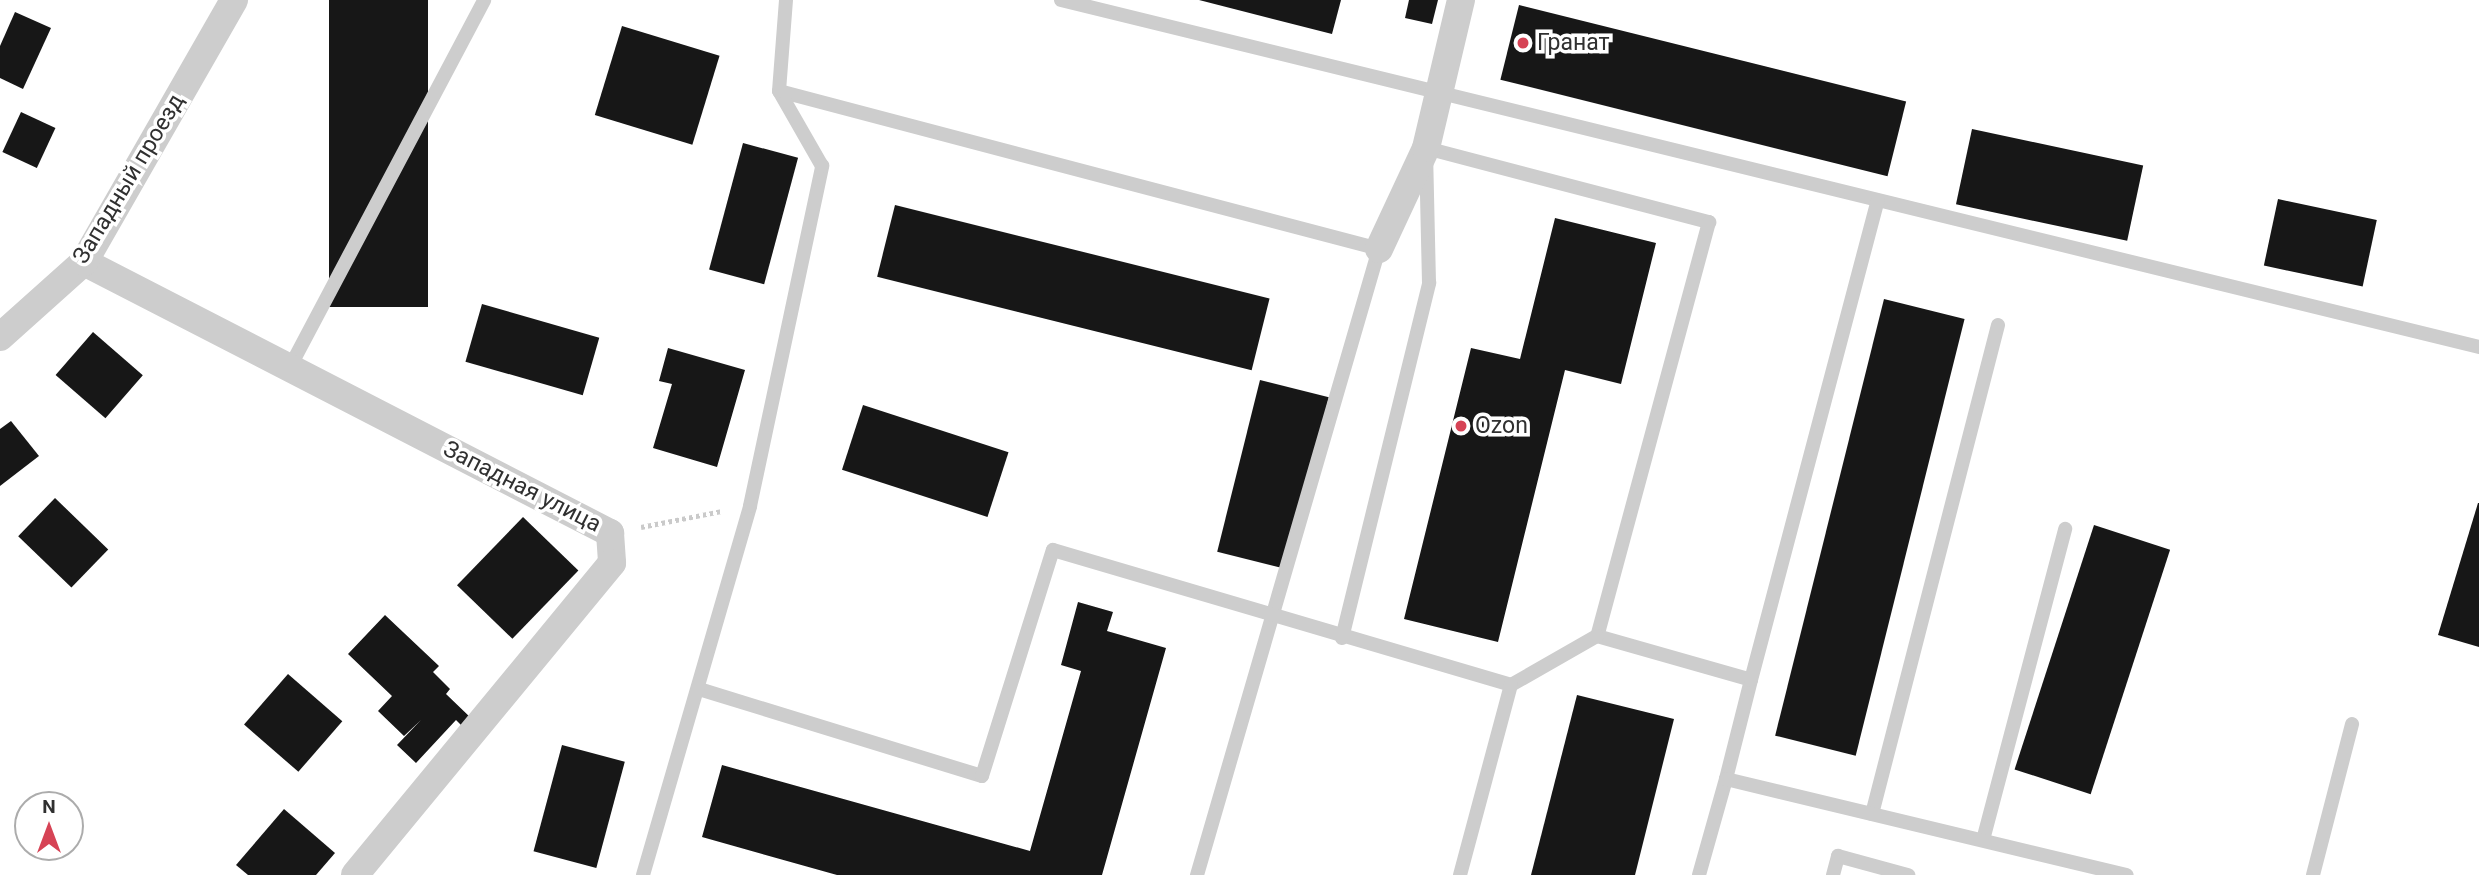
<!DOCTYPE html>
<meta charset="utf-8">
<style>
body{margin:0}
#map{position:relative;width:2479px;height:875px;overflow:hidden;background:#fff;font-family:Roboto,sans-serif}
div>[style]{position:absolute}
.building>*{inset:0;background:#171717;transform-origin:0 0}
.path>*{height:4.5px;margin-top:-2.25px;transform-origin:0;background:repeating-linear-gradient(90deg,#cacaca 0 3.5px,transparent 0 7px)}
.service>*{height:14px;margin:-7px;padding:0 7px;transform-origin:7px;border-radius:7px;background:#cdcdcd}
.minor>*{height:28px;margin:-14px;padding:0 14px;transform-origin:14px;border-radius:14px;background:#cdcdcd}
.dots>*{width:19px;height:19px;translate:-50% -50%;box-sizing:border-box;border:4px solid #fff;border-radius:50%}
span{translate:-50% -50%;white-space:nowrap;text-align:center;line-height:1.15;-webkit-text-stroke:7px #fff;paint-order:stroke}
.poi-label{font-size:23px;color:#303030}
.left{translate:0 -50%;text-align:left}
.street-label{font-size:23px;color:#303030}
.north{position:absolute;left:14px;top:791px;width:70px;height:70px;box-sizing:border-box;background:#fff;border:2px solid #acacac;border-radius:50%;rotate:0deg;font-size:19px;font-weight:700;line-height:28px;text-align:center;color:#303030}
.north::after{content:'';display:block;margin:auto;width:24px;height:32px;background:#d64355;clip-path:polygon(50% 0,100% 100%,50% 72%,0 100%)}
</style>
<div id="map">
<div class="building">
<i style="left:329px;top:0;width:99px;height:307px"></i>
<i style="clip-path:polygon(1199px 0,1341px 0,1332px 34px)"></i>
<i style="clip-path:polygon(1409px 0,1438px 0,1432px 24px,1405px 18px)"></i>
<i style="left:1519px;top:5px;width:399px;height:77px;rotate:14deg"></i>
<i style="clip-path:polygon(15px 12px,51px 28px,23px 89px,0 78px,0 46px)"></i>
<i style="left:622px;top:26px;width:102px;height:93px;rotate:17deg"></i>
<i style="left:21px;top:112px;width:38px;height:44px;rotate:25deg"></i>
<i style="left:1972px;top:129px;width:175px;height:77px;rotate:12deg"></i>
<i style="left:743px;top:143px;width:57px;height:131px;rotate:15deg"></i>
<i style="left:2278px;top:199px;width:101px;height:68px;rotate:12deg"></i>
<i style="left:895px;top:205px;width:386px;height:74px;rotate:14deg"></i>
<i style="clip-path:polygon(1555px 218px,1656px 243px,1621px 384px,1565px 370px,1498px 642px,1404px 619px,1471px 348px,1520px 359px)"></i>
<i style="left:1884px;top:299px;width:83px;height:450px;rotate:14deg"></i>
<i style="left:482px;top:304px;width:122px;height:60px;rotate:16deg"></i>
<i style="left:93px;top:332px;width:66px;height:57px;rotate:41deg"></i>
<i style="clip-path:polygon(668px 348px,745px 370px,717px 467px,653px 448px,672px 384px,659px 381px)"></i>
<i style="left:1260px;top:380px;width:71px;height:177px;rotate:14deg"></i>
<i style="left:863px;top:405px;width:153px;height:68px;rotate:18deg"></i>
<i style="clip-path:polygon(11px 421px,39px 456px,0 486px,0 429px)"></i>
<i style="left:55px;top:498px;width:74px;height:53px;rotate:44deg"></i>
<i style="clip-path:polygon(2478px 503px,2479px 503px,2479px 647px,2438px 635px)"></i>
<i style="left:523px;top:517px;width:77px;height:95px;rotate:44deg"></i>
<i style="left:2094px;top:525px;width:80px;height:257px;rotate:18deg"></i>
<i style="clip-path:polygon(1078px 602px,1113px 612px,1107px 631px,1166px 648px,1102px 875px,837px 875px,702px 837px,722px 765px,1030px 851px,1081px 671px,1061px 665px)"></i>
<i style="clip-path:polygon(385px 615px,439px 666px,433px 672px,450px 689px,446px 694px,472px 719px,464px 728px,456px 720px,416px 763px,397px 745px,421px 720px,404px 736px,378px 711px,392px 696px,348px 654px)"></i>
<i style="left:288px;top:674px;width:72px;height:67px;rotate:41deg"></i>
<i style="clip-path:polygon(1577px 695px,1674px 719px,1635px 875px,1531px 875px)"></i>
<i style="left:562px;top:745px;width:65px;height:110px;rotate:15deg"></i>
<i style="clip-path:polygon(284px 809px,335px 853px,316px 875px,248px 875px,236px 865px)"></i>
</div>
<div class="path">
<i style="left:641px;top:527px;width:83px;rotate:-11.2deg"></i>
</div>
<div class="service">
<i style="left:1061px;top:0;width:1460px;rotate:13.75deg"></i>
<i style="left:779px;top:91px;width:620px;rotate:14.75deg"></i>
<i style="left:1379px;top:249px;width:652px;rotate:106.21deg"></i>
<i style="left:290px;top:367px;width:415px;rotate:-62.1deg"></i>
<i style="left:1342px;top:638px;width:366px;rotate:-76.2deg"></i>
<i style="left:1429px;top:283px;width:135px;rotate:-91.3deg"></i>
<i style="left:1426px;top:148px;width:293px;rotate:14.7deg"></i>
<i style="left:1709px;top:222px;width:429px;rotate:105.1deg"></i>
<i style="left:1597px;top:636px;width:160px;rotate:15.9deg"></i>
<i style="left:1751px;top:680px;width:102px;rotate:104.2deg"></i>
<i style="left:1751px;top:680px;width:496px;rotate:-75.2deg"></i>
<i style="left:699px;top:689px;width:296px;rotate:17.1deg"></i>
<i style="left:982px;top:776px;width:237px;rotate:-72.6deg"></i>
<i style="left:1053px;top:550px;width:477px;rotate:16.4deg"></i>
<i style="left:1511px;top:685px;width:99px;rotate:-29.7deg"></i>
<i style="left:1872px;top:814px;width:505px;rotate:-75.55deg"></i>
<i style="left:1983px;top:840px;width:322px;rotate:-75.2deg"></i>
<i style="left:643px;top:875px;width:384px;rotate:-73.8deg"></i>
<i style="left:750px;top:506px;width:348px;rotate:-78deg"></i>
<i style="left:822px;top:166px;width:86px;rotate:-119.8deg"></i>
<i style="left:779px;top:91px;width:91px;rotate:-85.6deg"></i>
<i style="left:1460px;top:875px;width:197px;rotate:-75deg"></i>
<i style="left:1699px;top:875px;width:100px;rotate:-74.3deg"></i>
<i style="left:1726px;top:779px;width:412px;rotate:13.5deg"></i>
<i style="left:1833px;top:875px;width:20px;rotate:-75deg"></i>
<i style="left:1838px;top:856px;width:73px;rotate:15.2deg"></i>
<i style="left:2313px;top:875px;width:156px;rotate:-75.5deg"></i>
</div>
<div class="minor">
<i style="left:1379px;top:249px;width:111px;rotate:-65deg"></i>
<i style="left:1426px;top:148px;width:152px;rotate:-76.7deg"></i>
<i style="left:84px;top:262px;width:592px;rotate:27.26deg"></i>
<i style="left:610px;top:533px;width:30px;rotate:86deg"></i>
<i style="left:612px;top:563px;width:404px;rotate:129.5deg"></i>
<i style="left:0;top:337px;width:113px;rotate:-41.8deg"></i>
<i style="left:84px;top:262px;width:302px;rotate:-60.2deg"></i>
</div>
<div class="dots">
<i style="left:1523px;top:43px;background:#d64355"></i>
<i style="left:1461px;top:426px;background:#d64355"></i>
</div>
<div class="poi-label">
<span class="left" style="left:1537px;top:43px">Гранат</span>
<span class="left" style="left:1475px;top:426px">Ozon</span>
</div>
<div class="street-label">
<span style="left:129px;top:179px;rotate:-59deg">Западный проезд</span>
<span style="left:522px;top:487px;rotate:27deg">Западная улица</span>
</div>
<div class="north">N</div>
</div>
